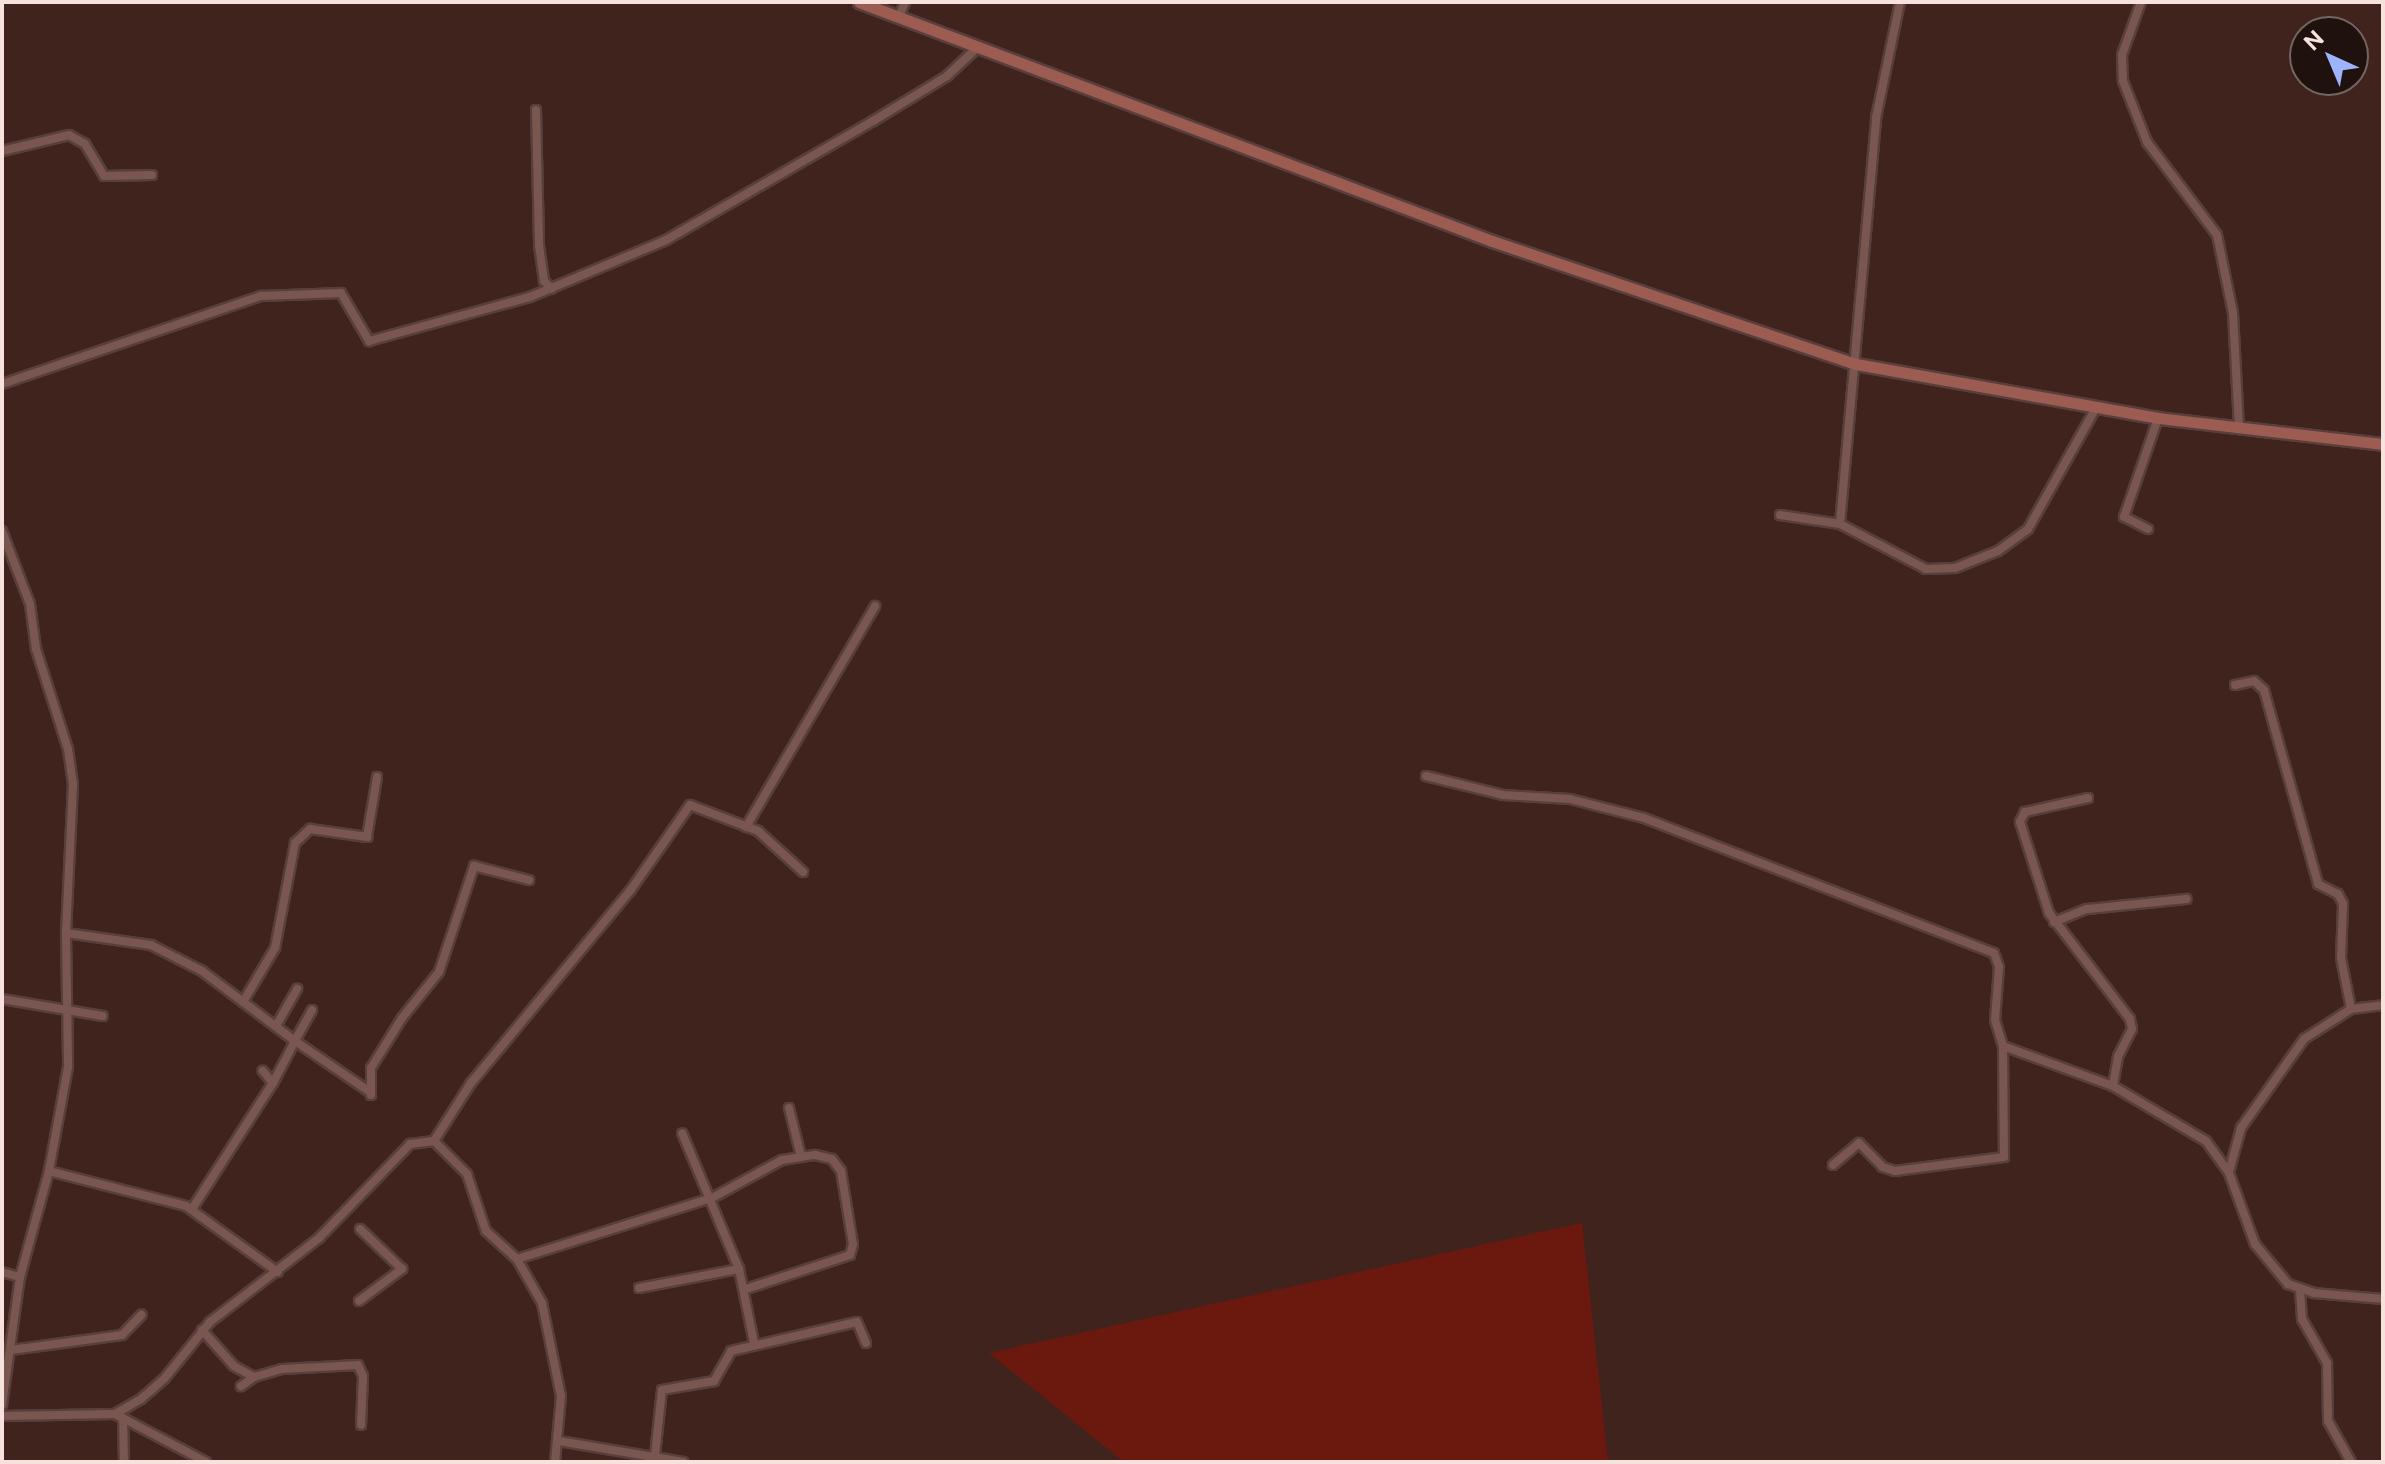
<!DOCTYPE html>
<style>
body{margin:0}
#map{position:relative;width:2385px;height:1464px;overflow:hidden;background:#41231e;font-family:"Public Sans",sans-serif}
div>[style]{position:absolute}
.green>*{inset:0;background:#6b190e}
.roads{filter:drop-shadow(2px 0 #583f3b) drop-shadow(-2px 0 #583f3b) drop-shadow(0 2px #583f3b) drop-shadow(0 -2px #583f3b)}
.street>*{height:8px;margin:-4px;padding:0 4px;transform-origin:4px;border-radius:4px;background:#795750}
.secondary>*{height:11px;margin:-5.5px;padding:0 5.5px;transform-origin:5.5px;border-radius:5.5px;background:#9c5c51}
span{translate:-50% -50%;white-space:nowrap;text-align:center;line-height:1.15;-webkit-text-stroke:6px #1e110e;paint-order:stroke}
.frame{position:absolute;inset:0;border:4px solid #f7e2de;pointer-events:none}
.north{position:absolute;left:2289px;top:16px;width:80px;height:80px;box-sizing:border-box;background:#1e110e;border:2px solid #756561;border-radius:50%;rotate:316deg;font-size:22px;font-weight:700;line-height:32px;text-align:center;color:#f7e2de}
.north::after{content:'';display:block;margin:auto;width:28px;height:36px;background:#9db4fd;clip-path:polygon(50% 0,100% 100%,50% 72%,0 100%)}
</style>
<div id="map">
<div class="green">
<i style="clip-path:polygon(1582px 1223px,1608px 1462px,1124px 1462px,989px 1353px)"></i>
</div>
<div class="roads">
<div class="street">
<i style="left:2141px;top:2px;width:56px;rotate:109.7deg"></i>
<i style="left:2122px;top:55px;width:26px;rotate:88deg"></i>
<i style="left:2123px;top:81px;width:66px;rotate:68.5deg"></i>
<i style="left:2147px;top:142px;width:116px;rotate:53deg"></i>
<i style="left:2217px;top:235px;width:80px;rotate:78.4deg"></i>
<i style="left:2233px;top:313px;width:113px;rotate:87deg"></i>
<i style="left:899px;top:17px;width:16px;rotate:-68deg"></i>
<i style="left:536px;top:110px;width:135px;rotate:88.7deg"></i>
<i style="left:539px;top:245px;width:36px;rotate:82deg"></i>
<i style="left:544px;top:281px;width:11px;rotate:45deg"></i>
<i style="left:2px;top:151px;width:69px;rotate:-13.4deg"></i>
<i style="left:69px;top:135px;width:18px;rotate:29deg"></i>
<i style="left:85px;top:144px;width:37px;rotate:59deg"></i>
<i style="left:104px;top:176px;width:48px;rotate:-1.2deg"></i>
<i style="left:2px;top:384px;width:274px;rotate:-18.8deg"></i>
<i style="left:261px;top:296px;width:80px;rotate:-2.1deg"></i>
<i style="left:341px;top:293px;width:56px;rotate:59.7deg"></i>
<i style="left:369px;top:341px;width:167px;rotate:-15.3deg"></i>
<i style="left:530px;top:297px;width:147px;rotate:-22.7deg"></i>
<i style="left:666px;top:240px;width:239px;rotate:-29.9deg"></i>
<i style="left:873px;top:121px;width:87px;rotate:-31.3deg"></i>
<i style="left:947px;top:76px;width:41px;rotate:-43deg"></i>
<i style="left:1780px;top:515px;width:61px;rotate:8.5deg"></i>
<i style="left:1840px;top:524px;width:97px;rotate:27.6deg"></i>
<i style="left:1926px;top:569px;width:29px;rotate:-2deg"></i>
<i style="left:1955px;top:568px;width:46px;rotate:-21.6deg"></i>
<i style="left:1998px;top:551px;width:37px;rotate:-36deg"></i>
<i style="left:2028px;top:529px;width:139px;rotate:-60.7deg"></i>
<i style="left:1840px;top:524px;width:408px;rotate:-84.9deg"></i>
<i style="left:1876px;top:118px;width:118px;rotate:-78.3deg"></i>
<i style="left:2148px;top:529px;width:27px;rotate:-153deg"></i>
<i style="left:2124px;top:517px;width:105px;rotate:-71deg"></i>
<i style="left:2px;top:531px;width:78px;rotate:69deg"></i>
<i style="left:30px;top:604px;width:45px;rotate:82.4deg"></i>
<i style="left:36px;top:649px;width:105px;rotate:72.3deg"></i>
<i style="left:68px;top:749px;width:35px;rotate:82deg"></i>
<i style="left:73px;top:784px;width:149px;rotate:92.7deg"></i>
<i style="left:66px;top:933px;width:134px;rotate:89.1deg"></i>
<i style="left:68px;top:1067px;width:106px;rotate:100.4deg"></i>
<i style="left:49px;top:1171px;width:110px;rotate:105.3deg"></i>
<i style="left:20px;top:1277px;width:129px;rotate:98deg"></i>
<i style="left:2235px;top:685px;width:19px;rotate:-12deg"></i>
<i style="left:2254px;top:681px;width:13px;rotate:42deg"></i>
<i style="left:2264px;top:690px;width:201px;rotate:74.4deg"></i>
<i style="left:2318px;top:884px;width:22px;rotate:27deg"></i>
<i style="left:2338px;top:894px;width:11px;rotate:63deg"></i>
<i style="left:2343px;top:904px;width:54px;rotate:92.1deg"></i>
<i style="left:2341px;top:958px;width:52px;rotate:78.9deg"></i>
<i style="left:1426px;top:776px;width:79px;rotate:13.9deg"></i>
<i style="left:1503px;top:795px;width:67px;rotate:3.4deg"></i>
<i style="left:1570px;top:799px;width:76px;rotate:14.4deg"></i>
<i style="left:1644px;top:818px;width:375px;rotate:21.1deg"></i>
<i style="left:1994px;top:953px;width:15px;rotate:70deg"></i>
<i style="left:1999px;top:967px;width:53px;rotate:94.3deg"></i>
<i style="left:1995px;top:1020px;width:27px;rotate:73deg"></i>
<i style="left:2003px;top:1046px;width:111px;rotate:89.5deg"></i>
<i style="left:2004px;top:1157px;width:110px;rotate:172.7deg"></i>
<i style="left:1895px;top:1171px;width:13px;rotate:-162deg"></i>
<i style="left:1883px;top:1167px;width:34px;rotate:-135deg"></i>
<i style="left:1859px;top:1143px;width:34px;rotate:140deg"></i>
<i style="left:2088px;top:798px;width:65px;rotate:167.5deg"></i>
<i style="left:2025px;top:812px;width:11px;rotate:117deg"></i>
<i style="left:2020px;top:822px;width:96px;rotate:72.3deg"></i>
<i style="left:2049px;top:913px;width:133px;rotate:52.6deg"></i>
<i style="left:2130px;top:1019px;width:10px;rotate:79deg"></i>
<i style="left:2132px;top:1029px;width:31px;rotate:117deg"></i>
<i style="left:2118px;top:1057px;width:29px;rotate:100deg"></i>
<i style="left:746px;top:827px;width:256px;rotate:-59.7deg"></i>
<i style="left:2054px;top:922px;width:35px;rotate:-22deg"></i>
<i style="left:2087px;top:909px;width:100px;rotate:-5.8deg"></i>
<i style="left:66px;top:933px;width:86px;rotate:8deg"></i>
<i style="left:151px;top:945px;width:57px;rotate:27deg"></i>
<i style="left:202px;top:971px;width:116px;rotate:37deg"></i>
<i style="left:295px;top:1041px;width:47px;rotate:117.6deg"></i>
<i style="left:2px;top:999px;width:102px;rotate:9.6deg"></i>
<i style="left:243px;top:1002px;width:63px;rotate:-59.3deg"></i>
<i style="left:275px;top:948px;width:107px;rotate:-79.2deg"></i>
<i style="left:295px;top:843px;width:21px;rotate:-43deg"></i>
<i style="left:310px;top:829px;width:58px;rotate:8deg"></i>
<i style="left:367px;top:837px;width:61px;rotate:-80.5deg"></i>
<i style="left:312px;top:1010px;width:35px;rotate:119deg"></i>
<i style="left:295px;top:1041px;width:91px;rotate:34.2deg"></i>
<i style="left:276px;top:1026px;width:43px;rotate:-60.4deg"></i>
<i style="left:2003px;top:1046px;width:117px;rotate:20deg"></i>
<i style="left:2113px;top:1086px;width:108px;rotate:30.6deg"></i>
<i style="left:2206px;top:1141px;width:39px;rotate:54deg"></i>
<i style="left:2229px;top:1173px;width:76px;rotate:69.9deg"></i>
<i style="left:2255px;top:1244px;width:52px;rotate:50.5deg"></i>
<i style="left:2288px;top:1284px;width:28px;rotate:19deg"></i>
<i style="left:2314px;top:1293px;width:69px;rotate:5deg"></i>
<i style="left:371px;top:1095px;width:27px;rotate:-90deg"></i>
<i style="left:371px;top:1068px;width:59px;rotate:-58.2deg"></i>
<i style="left:402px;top:1018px;width:59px;rotate:-51.2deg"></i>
<i style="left:439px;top:972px;width:112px;rotate:-71.7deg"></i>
<i style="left:474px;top:866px;width:57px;rotate:14.3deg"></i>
<i style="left:789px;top:1108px;width:49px;rotate:76deg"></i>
<i style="left:434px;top:1141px;width:69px;rotate:-57.5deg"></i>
<i style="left:471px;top:1083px;width:249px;rotate:-50.4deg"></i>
<i style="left:630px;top:891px;width:105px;rotate:-55.1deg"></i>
<i style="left:690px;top:805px;width:73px;rotate:20.9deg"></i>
<i style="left:758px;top:831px;width:61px;rotate:42.3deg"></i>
<i style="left:49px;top:1171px;width:141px;rotate:14.3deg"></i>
<i style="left:186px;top:1206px;width:113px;rotate:35.7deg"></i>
<i style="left:2229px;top:1172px;width:46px;rotate:-74.7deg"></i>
<i style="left:2241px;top:1128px;width:109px;rotate:-54.7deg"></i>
<i style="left:2304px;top:1039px;width:56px;rotate:-32.6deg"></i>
<i style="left:2351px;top:1009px;width:32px;rotate:-7deg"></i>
<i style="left:192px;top:1209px;width:150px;rotate:-57.3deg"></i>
<i style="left:273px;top:1083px;width:16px;rotate:-130deg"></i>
<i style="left:517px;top:1259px;width:204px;rotate:-17.4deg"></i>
<i style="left:712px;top:1198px;width:80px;rotate:-28.5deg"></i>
<i style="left:782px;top:1160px;width:33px;rotate:-9deg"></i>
<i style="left:815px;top:1155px;width:17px;rotate:13deg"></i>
<i style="left:832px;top:1159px;width:15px;rotate:53deg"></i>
<i style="left:841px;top:1171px;width:74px;rotate:80.7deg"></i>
<i style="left:853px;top:1244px;width:11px;rotate:105deg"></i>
<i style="left:850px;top:1255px;width:109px;rotate:161.9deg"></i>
<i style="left:739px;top:1269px;width:76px;rotate:78.5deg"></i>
<i style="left:2px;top:1272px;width:19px;rotate:16deg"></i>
<i style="left:639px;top:1288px;width:102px;rotate:-10.8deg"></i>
<i style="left:739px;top:1269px;width:147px;rotate:-112.7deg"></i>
<i style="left:2300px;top:1290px;width:29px;rotate:86deg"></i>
<i style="left:2302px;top:1319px;width:51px;rotate:60.4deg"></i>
<i style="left:2327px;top:1363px;width:58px;rotate:89deg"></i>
<i style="left:2328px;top:1421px;width:47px;rotate:60.7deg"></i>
<i style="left:359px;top:1301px;width:54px;rotate:-36.7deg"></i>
<i style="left:402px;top:1269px;width:58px;rotate:-136.4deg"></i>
<i style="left:202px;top:1330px;width:48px;rotate:48.4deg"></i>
<i style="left:234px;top:1366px;width:23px;rotate:29deg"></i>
<i style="left:254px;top:1377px;width:16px;rotate:145deg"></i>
<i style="left:11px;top:1350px;width:112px;rotate:-7.7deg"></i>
<i style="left:122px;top:1335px;width:28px;rotate:-46deg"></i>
<i style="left:254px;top:1377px;width:29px;rotate:-16deg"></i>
<i style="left:282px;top:1369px;width:76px;rotate:-3deg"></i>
<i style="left:358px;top:1365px;width:12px;rotate:66deg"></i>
<i style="left:363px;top:1376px;width:49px;rotate:92.3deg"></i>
<i style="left:115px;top:1414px;width:103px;rotate:27.8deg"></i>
<i style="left:2px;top:1416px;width:113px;rotate:-1deg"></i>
<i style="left:115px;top:1414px;width:30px;rotate:-30deg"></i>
<i style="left:141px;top:1399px;width:30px;rotate:-41deg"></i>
<i style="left:164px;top:1379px;width:73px;rotate:-51.1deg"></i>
<i style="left:210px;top:1322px;width:138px;rotate:-37.6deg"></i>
<i style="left:319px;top:1238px;width:131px;rotate:-45.9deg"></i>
<i style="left:410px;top:1144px;width:24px;rotate:-7deg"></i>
<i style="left:434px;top:1141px;width:47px;rotate:45deg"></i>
<i style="left:467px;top:1174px;width:60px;rotate:71.6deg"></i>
<i style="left:486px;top:1231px;width:42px;rotate:42.1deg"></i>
<i style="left:517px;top:1259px;width:51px;rotate:60.4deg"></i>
<i style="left:542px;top:1303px;width:95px;rotate:78.5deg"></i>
<i style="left:561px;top:1396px;width:66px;rotate:95.2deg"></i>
<i style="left:123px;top:1418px;width:44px;rotate:88.7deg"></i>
<i style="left:559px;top:1441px;width:126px;rotate:9.6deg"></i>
<i style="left:655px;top:1455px;width:65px;rotate:-83.9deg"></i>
<i style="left:662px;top:1390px;width:53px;rotate:-9.8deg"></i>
<i style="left:714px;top:1381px;width:34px;rotate:-60deg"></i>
<i style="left:731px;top:1351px;width:129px;rotate:-13deg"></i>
<i style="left:857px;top:1322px;width:23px;rotate:67deg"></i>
</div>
<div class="secondary">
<i style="left:859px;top:2px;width:677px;rotate:20.68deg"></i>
<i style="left:1492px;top:241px;width:384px;rotate:18.7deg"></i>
<i style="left:1856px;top:364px;width:307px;rotate:10.1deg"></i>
<i style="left:2158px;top:418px;width:226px;rotate:6.6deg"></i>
</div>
</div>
<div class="frame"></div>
<div class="north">N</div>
</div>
